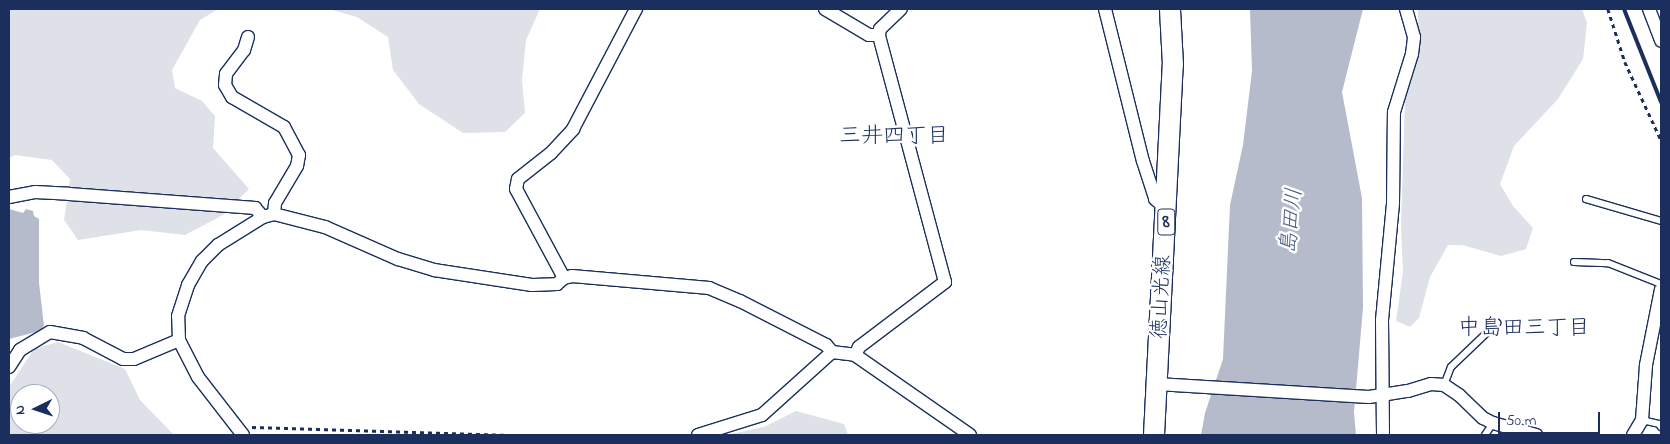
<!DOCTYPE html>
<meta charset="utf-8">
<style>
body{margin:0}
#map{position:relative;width:1670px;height:444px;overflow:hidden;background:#fff;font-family:"Indie Flower","Klee One",sans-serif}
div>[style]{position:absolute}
.green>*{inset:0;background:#dee1e7}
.water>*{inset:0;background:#b5bbca}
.path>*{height:2.5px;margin-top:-1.25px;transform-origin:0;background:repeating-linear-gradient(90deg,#1b2f5e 0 4px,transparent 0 8px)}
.roads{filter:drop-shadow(1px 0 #1b2f5e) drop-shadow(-1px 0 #1b2f5e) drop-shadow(0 1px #1b2f5e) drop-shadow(0 -1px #1b2f5e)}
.service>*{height:6px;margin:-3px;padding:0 3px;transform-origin:3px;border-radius:3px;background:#fff}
.minor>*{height:12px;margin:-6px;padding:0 6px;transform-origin:6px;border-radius:6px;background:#fff}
.primary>*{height:20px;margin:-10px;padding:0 10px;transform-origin:10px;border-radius:10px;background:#fff}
.rail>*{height:4px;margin:-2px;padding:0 2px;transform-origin:2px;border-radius:2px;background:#1b2f5e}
span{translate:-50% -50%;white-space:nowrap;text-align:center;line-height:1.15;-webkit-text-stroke:5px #fff;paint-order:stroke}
.shield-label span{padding:1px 4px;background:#fff;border:1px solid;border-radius:4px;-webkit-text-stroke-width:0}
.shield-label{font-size:20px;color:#1b2f5e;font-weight:700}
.street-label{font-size:21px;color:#1b2f5e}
.neighbourhood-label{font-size:22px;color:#1b2f5e}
.water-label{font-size:22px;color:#49597e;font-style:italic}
.frame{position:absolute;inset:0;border:10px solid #1b2f5e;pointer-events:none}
.north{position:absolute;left:10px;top:384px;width:50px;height:50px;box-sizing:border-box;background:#fff;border:1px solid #a4acbf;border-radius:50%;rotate:266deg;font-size:14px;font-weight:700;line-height:20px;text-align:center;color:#1b2f5e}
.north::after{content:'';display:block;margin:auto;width:18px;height:22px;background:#1b2f5e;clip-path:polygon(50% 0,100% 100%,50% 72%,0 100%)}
.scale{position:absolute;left:1498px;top:412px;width:102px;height:22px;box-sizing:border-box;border:2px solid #1b2f5e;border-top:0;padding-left:6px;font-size:15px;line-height:18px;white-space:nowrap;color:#1b2f5e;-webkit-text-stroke:4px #fff;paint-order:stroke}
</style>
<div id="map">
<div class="green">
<i style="clip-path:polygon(9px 9px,218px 9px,200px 20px,172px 70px,175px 88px,202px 101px,215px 116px,213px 148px,249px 189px,223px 215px,185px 235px,141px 230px,78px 240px,64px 220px,70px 179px,52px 160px,15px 155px,9px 158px)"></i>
<i style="clip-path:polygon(329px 9px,540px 9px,526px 40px,522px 80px,525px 113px,505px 132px,463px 133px,419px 104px,393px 70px,388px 37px,357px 17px)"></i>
<i style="clip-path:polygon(1418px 9px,1582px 9px,1587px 23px,1583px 59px,1558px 99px,1514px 146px,1500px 184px,1513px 206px,1533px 228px,1526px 249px,1501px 256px,1462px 245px,1448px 245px,1430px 277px,1419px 318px,1410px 327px,1396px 321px,1403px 272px,1401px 225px,1405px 99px,1418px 57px)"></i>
<i style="clip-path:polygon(evenodd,58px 342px,125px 369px,140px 400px,174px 435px,9px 435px,9px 387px,34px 349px,58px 342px,20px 394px,50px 394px,50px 424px,20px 424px,20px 394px)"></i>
<i style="clip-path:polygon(796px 411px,844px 424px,848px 435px,726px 435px,764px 427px)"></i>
</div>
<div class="water">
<i style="clip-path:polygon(1250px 9px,1363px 9px,1342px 92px,1362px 198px,1363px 308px,1354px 412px,1356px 435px,1201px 435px,1205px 413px,1223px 359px,1230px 205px,1243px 145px,1252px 71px)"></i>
<i style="clip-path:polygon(9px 209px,23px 213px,26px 209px,33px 211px,34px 216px,39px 219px,39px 283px,44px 326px,40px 331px,9px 339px)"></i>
</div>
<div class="path">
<i style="left:1608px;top:9px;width:56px;rotate:72.2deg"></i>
<i style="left:1625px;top:62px;width:86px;rotate:65.2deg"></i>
<i style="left:252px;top:427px;width:258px;rotate:1.8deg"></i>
</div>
<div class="roads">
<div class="service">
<i style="left:1586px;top:199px;width:78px;rotate:16.3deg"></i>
<i style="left:1574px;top:262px;width:34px;rotate:2deg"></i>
<i style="left:1608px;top:263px;width:57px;rotate:21.6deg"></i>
<i style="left:1444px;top:385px;width:19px;rotate:-69deg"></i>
<i style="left:1451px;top:367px;width:64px;rotate:-43.7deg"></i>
<i style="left:1642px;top:420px;width:17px;rotate:13deg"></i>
<i style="left:1659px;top:424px;width:4px;rotate:56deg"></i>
<i style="left:1485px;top:435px;width:14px;rotate:-56deg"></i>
</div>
<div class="minor">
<i style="left:825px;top:9px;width:51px;rotate:30.6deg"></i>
<i style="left:869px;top:35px;width:10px"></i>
<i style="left:1105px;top:9px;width:157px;rotate:76deg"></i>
<i style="left:1143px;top:161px;width:40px;rotate:72deg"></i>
<i style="left:1155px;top:199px;width:16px;rotate:40deg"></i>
<i style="left:1649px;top:9px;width:34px;rotate:69deg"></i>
<i style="left:248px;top:37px;width:14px;rotate:107deg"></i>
<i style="left:244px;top:50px;width:30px;rotate:127deg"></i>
<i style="left:226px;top:74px;width:11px;rotate:95deg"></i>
<i style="left:225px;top:85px;width:14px;rotate:60deg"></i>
<i style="left:232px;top:97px;width:60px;rotate:30deg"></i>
<i style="left:284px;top:127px;width:32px;rotate:62deg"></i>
<i style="left:299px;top:155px;width:11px;rotate:100deg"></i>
<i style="left:297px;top:166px;width:43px;rotate:120.7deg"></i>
<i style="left:275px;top:203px;width:11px;rotate:95deg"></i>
<i style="left:9px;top:197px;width:26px;rotate:-11deg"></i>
<i style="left:35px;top:192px;width:34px;rotate:3deg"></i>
<i style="left:69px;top:194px;width:187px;rotate:4.3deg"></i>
<i style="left:255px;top:208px;width:12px;rotate:48deg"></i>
<i style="left:564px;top:278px;width:101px;rotate:-118.3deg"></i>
<i style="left:516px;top:189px;width:10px;rotate:-79deg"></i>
<i style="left:518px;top:179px;width:42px;rotate:-38.2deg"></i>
<i style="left:551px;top:153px;width:33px;rotate:-47deg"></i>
<i style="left:573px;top:129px;width:136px;rotate:-62.3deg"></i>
<i style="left:855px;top:355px;width:9px;rotate:-63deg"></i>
<i style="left:859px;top:347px;width:108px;rotate:-37.1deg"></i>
<i style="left:945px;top:282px;width:256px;rotate:-105deg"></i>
<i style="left:879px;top:35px;width:6px;rotate:-81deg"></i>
<i style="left:880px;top:29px;width:29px;rotate:-44deg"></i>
<i style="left:9px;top:367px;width:20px;rotate:-57deg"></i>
<i style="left:20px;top:350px;width:35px;rotate:-31deg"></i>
<i style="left:50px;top:332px;width:34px;rotate:10deg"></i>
<i style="left:83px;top:338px;width:45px;rotate:27.7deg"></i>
<i style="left:123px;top:359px;width:11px"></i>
<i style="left:134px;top:359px;width:49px;rotate:-22.9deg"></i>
<i style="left:1157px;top:384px;width:212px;rotate:3.5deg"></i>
<i style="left:1369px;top:397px;width:39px;rotate:-9deg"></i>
<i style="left:1408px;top:391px;width:24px;rotate:-17deg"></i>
<i style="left:1431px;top:384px;width:13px;rotate:4deg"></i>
<i style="left:1444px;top:385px;width:18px;rotate:34deg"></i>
<i style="left:1459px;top:395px;width:33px;rotate:44deg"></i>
<i style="left:1483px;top:418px;width:11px;rotate:27deg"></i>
<i style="left:1493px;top:423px;width:45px;rotate:15.6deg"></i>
<i style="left:243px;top:435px;width:73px;rotate:-127.8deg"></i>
<i style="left:198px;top:377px;width:42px;rotate:-117.2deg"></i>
<i style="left:179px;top:340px;width:24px;rotate:-92deg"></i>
<i style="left:178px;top:316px;width:33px;rotate:-72deg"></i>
<i style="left:188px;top:285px;width:28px;rotate:-60deg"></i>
<i style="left:202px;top:261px;width:23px;rotate:-45deg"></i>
<i style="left:218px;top:245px;width:53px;rotate:-31.9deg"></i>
<i style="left:263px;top:217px;width:11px;rotate:-15deg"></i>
<i style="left:274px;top:214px;width:53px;rotate:14.3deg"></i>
<i style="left:325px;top:227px;width:80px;rotate:23.7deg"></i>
<i style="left:398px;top:259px;width:38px;rotate:17deg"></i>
<i style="left:434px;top:270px;width:99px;rotate:8.7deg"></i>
<i style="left:532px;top:285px;width:25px;rotate:-2deg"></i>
<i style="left:557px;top:284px;width:9px;rotate:-41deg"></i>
<i style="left:564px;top:278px;width:8px;rotate:-14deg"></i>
<i style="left:572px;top:276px;width:138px;rotate:5deg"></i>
<i style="left:709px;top:288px;width:34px;rotate:23deg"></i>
<i style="left:740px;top:301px;width:97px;rotate:27.1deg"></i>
<i style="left:826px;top:345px;width:9px;rotate:49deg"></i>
<i style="left:698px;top:435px;width:67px;rotate:-17.4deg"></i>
<i style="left:762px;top:415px;width:94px;rotate:-42deg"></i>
<i style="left:832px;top:352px;width:23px;rotate:7deg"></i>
<i style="left:855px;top:355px;width:140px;rotate:34.8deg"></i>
<i style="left:1383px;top:435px;width:115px;rotate:-90.5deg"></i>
<i style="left:1382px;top:320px;width:118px;rotate:-84.6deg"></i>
<i style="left:1393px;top:203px;width:91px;rotate:-89.4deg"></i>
<i style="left:1394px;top:112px;width:61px;rotate:-72.8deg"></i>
<i style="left:1412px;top:54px;width:17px;rotate:-83deg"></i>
<i style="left:1414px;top:37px;width:29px;rotate:-106deg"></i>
<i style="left:1633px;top:435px;width:17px;rotate:-59deg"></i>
<i style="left:1642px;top:420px;width:55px;rotate:-85.8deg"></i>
<i style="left:1646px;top:365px;width:77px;rotate:-78.8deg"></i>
</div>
<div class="primary">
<i style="left:1154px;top:435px;width:370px;rotate:-87.1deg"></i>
<i style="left:1173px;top:65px;width:56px;rotate:-93.1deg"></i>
</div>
</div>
<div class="rail">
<i style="left:1624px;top:9px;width:100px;rotate:68.3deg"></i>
</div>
<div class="shield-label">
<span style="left:1166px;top:222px">8</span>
</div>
<div class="street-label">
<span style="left:1162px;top:297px;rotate:-87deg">徳山光線</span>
</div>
<div class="neighbourhood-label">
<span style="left:894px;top:138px">三井四丁目</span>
<span style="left:1524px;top:330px">中島田三丁目</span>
</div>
<div class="water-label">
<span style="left:1293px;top:221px;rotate:-84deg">島田川</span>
</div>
<div class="frame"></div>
<div class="north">N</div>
<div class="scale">50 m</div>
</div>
